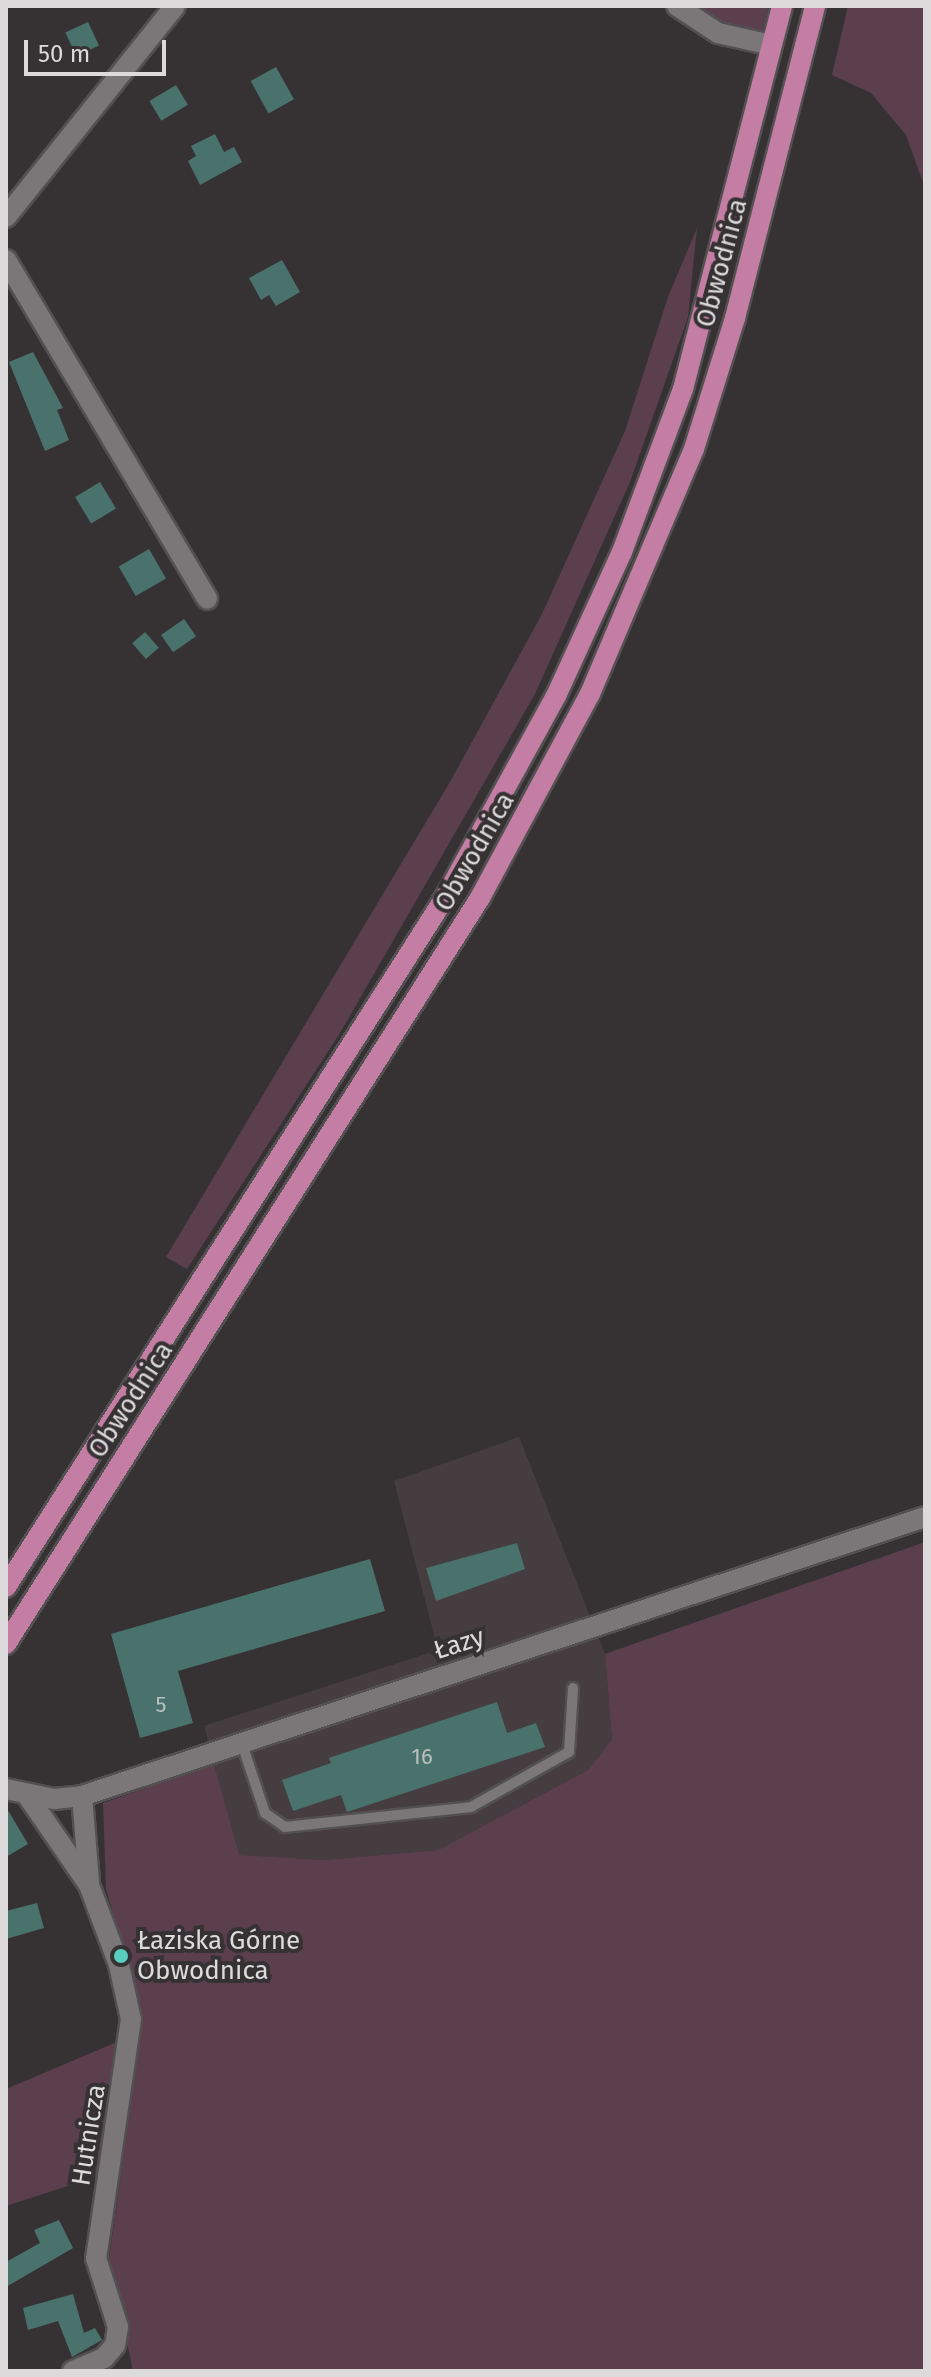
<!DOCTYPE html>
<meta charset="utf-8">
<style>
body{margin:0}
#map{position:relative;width:931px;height:2377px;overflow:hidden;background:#363234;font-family:"Fira Sans",sans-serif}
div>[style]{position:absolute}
.built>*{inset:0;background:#463d40}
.green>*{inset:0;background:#5b3f4d}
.building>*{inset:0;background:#4a726c;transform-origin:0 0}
.roads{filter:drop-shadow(2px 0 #535051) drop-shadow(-2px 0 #535051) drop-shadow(0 2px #535051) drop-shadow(0 -2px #535051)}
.lane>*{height:10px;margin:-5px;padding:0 5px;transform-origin:5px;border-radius:5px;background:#7b7779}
.street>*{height:20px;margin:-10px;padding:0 10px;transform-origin:10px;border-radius:10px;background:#7b7779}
.primary>*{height:20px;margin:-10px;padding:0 10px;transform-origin:10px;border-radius:10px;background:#c47ea3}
.dots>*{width:22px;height:22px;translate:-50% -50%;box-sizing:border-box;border:4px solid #363234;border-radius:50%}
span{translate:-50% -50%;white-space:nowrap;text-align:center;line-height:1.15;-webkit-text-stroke:8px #363234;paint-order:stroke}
.number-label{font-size:22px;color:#b8c0bf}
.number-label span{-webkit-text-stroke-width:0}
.street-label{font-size:26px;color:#dddadb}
.poi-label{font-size:26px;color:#dddadb}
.left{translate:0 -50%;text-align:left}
.frame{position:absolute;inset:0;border:8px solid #dddadb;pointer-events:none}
.scale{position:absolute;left:24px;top:40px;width:142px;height:36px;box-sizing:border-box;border:4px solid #dddadb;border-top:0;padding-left:10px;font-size:24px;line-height:28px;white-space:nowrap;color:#dddadb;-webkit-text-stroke:6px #363234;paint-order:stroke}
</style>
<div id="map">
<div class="built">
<i style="clip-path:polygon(519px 1437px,605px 1654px,612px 1739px,588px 1770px,438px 1850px,325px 1860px,238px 1855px,204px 1726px,438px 1650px,394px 1481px)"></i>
</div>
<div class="green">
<i style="clip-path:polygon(696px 6px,769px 6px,763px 31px,722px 22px)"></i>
<i style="clip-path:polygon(848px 6px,925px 6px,925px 188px,906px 135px,871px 93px,832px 75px)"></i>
<i style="clip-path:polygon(697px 228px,688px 317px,630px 482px,535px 694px,340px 1033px,187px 1269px,166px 1257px,450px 782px,542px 614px,625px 431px,668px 297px)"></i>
<i style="clip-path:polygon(925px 1542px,925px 2371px,133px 2371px,109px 2258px,143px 2018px,106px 1889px,103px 1803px,214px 1764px,239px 1855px,325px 1860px,438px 1850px,588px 1770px,612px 1739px,605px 1654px)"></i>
<i style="clip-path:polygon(117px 2042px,98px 2176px,6px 2206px,6px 2089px)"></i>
</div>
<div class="building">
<i style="left:88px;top:22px;width:26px;height:25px;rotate:65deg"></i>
<i style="left:276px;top:67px;width:37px;height:29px;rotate:61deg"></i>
<i style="left:176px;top:85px;width:23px;height:31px;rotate:59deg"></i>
<i style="clip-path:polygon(215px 134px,224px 152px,234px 147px,242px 162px,200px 185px,188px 161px,196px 156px,191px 146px)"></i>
<i style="clip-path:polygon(282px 260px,300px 292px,276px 306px,269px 295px,261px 300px,249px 278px)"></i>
<i style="clip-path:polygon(33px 352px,63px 408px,57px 410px,69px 440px,45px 451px,9px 362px)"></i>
<i style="left:100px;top:482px;width:31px;height:29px;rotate:59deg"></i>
<i style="left:149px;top:549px;width:34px;height:35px;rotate:60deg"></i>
<i style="left:184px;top:619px;width:21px;height:28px;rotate:55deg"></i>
<i style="left:145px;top:632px;width:21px;height:17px;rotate:49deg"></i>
<i style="clip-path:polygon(517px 1543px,525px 1569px,436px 1601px,426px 1568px)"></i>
<i style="clip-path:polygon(370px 1559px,385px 1611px,178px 1671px,193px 1723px,140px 1738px,111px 1634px)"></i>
<i style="clip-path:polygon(497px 1702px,507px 1733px,536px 1723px,545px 1747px,347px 1812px,341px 1795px,293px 1811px,282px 1780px,331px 1763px,329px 1758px)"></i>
<i style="clip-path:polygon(6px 1807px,28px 1844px,6px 1857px)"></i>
<i style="clip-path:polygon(37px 1903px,44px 1928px,6px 1939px,6px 1911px)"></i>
<i style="clip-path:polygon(59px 2220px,73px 2248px,6px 2287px,6px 2262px,40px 2243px,34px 2230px)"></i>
<i style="clip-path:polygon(73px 2294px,84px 2333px,95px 2328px,102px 2340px,72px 2357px,58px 2321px,28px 2330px,23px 2308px)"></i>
</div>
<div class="roads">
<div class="lane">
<i style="left:242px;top:1744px;width:73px;rotate:71.6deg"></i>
<i style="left:265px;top:1813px;width:24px;rotate:35deg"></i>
<i style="left:285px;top:1827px;width:187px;rotate:-6.1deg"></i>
<i style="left:471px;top:1807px;width:112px;rotate:-29.3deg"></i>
<i style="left:569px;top:1752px;width:64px;rotate:-86.4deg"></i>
</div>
<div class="street">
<i style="left:677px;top:6px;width:49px;rotate:33.4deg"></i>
<i style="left:718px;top:33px;width:55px;rotate:12.5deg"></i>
<i style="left:6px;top:217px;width:270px;rotate:-51.3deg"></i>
<i style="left:6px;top:260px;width:394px;rotate:59.3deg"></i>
<i style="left:6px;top:1789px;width:49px;rotate:11.8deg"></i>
<i style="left:54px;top:1799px;width:28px;rotate:-6deg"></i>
<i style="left:82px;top:1796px;width:888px;rotate:-18.31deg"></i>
<i style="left:27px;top:1795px;width:109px;rotate:55.4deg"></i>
<i style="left:89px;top:1885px;width:85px;rotate:69.4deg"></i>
<i style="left:119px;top:1965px;width:55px;rotate:77.5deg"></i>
<i style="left:131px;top:2019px;width:242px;rotate:98.3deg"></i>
<i style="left:96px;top:2258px;width:72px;rotate:72.3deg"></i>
<i style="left:118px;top:2327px;width:18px;rotate:99deg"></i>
<i style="left:115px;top:2345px;width:17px;rotate:130deg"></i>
<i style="left:104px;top:2358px;width:34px;rotate:157deg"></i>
<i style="left:82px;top:1796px;width:85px;rotate:85.3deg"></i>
</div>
<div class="primary">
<i style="left:6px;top:1587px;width:819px;rotate:-57.51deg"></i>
<i style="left:446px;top:896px;width:228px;rotate:-61.2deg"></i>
<i style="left:556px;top:696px;width:158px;rotate:-65.4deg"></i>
<i style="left:622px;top:552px;width:174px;rotate:-69.5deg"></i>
<i style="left:683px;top:389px;width:396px;rotate:-75.5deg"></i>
<i style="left:6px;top:1644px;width:884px;rotate:-57.57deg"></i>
<i style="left:480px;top:898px;width:232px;rotate:-61.7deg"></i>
<i style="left:590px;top:694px;width:266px;rotate:-67deg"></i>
<i style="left:694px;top:449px;width:137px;rotate:-72.6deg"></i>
<i style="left:735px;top:318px;width:322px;rotate:-75.6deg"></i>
</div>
</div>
<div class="dots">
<i style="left:121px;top:1956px;background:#59cebe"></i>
</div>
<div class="number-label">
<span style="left:161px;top:1705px">5</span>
<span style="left:422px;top:1757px">16</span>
</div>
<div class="street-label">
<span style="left:722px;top:263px;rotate:-75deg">Obwodnica</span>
<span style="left:475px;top:852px;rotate:-60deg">Obwodnica</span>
<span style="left:131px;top:1400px;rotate:-57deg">Obwodnica</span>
<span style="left:459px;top:1644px;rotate:-18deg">Łazy</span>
<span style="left:89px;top:2135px;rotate:-81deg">Hutnicza</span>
</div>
<div class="poi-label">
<span class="left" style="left:137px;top:1956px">Łaziska Górne<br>Obwodnica</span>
</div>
<div class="frame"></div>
<div class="scale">50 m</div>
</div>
